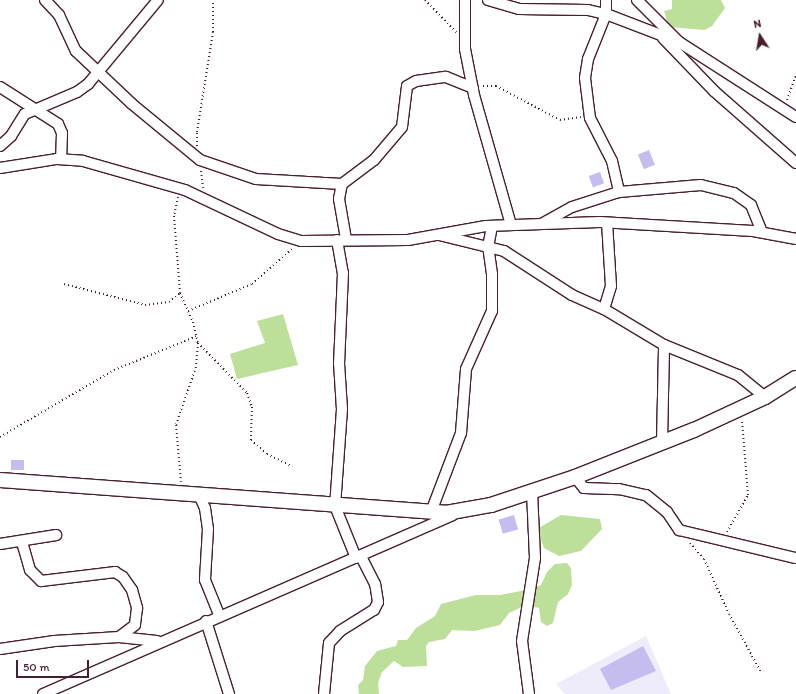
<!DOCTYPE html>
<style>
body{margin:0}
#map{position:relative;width:796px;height:694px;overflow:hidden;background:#fff;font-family:Itim,sans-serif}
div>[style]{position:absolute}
.built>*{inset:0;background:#eeebfa}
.green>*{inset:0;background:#bcdf99}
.building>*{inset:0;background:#c5bdef;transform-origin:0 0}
.path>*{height:2px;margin-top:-1px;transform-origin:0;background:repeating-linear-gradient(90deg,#4a1f2b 0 1px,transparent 0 4px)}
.roads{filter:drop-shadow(1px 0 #4a1f2b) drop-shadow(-1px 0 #4a1f2b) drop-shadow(0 1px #4a1f2b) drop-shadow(0 -1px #4a1f2b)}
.street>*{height:10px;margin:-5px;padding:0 5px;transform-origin:5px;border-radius:5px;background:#fff}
.secondary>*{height:14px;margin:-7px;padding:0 7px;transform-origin:7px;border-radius:7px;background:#fff}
span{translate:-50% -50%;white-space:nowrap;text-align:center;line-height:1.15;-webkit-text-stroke:3px #fff;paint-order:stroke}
.north{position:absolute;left:740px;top:16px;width:40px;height:40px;-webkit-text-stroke:3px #fff;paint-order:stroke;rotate:348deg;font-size:11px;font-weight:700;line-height:16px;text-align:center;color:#4a1f2b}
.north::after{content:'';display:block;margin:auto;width:14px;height:18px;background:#4a1f2b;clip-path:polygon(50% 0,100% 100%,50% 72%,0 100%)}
.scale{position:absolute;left:16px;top:660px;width:73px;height:18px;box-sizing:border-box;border:2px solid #4a1f2b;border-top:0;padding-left:5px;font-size:12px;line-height:14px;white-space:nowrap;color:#4a1f2b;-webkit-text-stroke:3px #fff;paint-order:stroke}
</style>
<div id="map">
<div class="built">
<i style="clip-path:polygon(646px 636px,671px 694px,565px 694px,556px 684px)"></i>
</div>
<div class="green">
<i style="clip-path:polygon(672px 0,721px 0,725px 8px,712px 26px,705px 30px,669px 27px,664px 11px,672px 9px)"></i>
<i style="clip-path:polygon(283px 314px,298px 365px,237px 379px,230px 354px,265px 343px,257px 321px)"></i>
<i style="clip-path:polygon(561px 515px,600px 519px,602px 529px,581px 551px,559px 556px,544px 548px,537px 529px)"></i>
<i style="clip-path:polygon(567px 563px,571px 568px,572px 585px,568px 594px,558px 602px,553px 623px,547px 626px,541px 622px,539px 608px,526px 605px,509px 613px,500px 625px,474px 631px,452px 630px,445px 639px,429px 642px,426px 646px,427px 666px,403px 667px,394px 661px,382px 672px,378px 683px,379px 694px,359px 694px,358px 685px,363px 680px,365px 666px,377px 651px,396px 646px,398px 640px,407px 640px,416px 628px,435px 616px,441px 604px,476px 595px,500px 595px,531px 589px,541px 585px,547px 572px,555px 564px)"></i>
</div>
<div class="building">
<i style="left:649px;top:150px;width:16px;height:12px;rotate:68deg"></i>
<i style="left:600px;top:172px;width:12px;height:12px;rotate:70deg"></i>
<i style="left:11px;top:460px;width:13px;height:10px"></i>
<i style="left:514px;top:515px;width:15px;height:16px;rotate:74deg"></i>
<i style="clip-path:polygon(643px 646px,656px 671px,611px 690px,600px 669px)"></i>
</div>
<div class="path">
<i style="left:425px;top:0;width:45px;rotate:45.9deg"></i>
<i style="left:483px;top:86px;width:13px"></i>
<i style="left:496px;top:86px;width:72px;rotate:28deg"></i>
<i style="left:560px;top:120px;width:21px;rotate:-8deg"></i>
<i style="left:787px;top:100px;width:27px;rotate:-70deg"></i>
<i style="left:197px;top:146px;width:14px;rotate:-90deg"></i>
<i style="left:197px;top:132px;width:101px;rotate:-80.9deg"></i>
<i style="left:213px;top:32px;width:32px;rotate:-90deg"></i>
<i style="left:201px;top:171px;width:17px;rotate:83deg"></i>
<i style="left:178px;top:197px;width:19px;rotate:102deg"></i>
<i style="left:174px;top:216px;width:77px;rotate:85.5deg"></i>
<i style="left:180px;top:293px;width:32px;rotate:66deg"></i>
<i style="left:193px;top:322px;width:22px;rotate:77deg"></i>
<i style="left:198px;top:343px;width:24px;rotate:95deg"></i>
<i style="left:196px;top:367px;width:61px;rotate:109deg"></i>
<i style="left:176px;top:425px;width:57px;rotate:85deg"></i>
<i style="left:64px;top:284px;width:84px;rotate:14.5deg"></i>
<i style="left:145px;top:305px;width:24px;rotate:-7deg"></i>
<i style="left:169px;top:302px;width:14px;rotate:-39deg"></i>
<i style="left:188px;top:311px;width:69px;rotate:-22.9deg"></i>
<i style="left:252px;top:284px;width:55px;rotate:-41.3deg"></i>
<i style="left:198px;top:343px;width:70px;rotate:45.6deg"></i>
<i style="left:247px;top:393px;width:15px;rotate:70deg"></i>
<i style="left:252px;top:407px;width:33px;rotate:92deg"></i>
<i style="left:251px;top:440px;width:21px;rotate:41deg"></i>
<i style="left:267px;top:454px;width:28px;rotate:26deg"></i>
<i style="left:0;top:437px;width:132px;rotate:-30.4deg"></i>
<i style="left:114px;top:370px;width:90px;rotate:-22.3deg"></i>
<i style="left:727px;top:532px;width:43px;rotate:-60.4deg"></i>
<i style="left:748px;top:495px;width:75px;rotate:-94.6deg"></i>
<i style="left:690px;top:543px;width:21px;rotate:49deg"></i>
<i style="left:704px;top:559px;width:60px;rotate:65.6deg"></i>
<i style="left:729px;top:614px;width:68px;rotate:61.2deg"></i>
</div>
<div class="roads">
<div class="street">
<i style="left:45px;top:0;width:21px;rotate:47deg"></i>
<i style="left:59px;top:15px;width:40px;rotate:65deg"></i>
<i style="left:76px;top:51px;width:77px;rotate:43.4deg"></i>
<i style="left:132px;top:104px;width:88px;rotate:39.5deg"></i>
<i style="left:200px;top:160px;width:59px;rotate:18.7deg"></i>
<i style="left:256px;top:179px;width:86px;rotate:3.3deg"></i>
<i style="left:465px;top:0;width:49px;rotate:90deg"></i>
<i style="left:465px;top:49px;width:47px;rotate:78.9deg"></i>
<i style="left:474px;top:95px;width:135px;rotate:74.1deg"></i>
<i style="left:488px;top:0;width:32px;rotate:16deg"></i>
<i style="left:519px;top:9px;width:69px;rotate:0.8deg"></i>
<i style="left:588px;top:10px;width:18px;rotate:13deg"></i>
<i style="left:606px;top:14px;width:78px;rotate:21deg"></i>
<i style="left:679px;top:42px;width:139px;rotate:32.7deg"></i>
<i style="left:606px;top:0;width:14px;rotate:90deg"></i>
<i style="left:606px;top:14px;width:48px;rotate:111.8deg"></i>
<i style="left:588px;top:59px;width:19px;rotate:99deg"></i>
<i style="left:585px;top:78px;width:40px;rotate:82.9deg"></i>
<i style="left:590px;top:118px;width:48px;rotate:62.9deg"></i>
<i style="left:612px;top:161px;width:32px;rotate:77deg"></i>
<i style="left:619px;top:192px;width:82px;rotate:-4.9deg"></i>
<i style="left:701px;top:185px;width:34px;rotate:14deg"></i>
<i style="left:734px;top:193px;width:21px;rotate:35deg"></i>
<i style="left:751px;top:205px;width:29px;rotate:68deg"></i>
<i style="left:637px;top:0;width:59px;rotate:45deg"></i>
<i style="left:663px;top:38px;width:74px;rotate:46.1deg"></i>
<i style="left:714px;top:91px;width:109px;rotate:41.3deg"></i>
<i style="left:0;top:87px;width:69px;rotate:32.5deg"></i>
<i style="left:58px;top:124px;width:10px;rotate:66deg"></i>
<i style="left:62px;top:133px;width:26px;rotate:92deg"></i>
<i style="left:0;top:146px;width:15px;rotate:-42deg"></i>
<i style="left:11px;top:136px;width:26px;rotate:-58deg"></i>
<i style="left:25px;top:114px;width:56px;rotate:-22.9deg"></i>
<i style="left:77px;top:92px;width:14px;rotate:-36deg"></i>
<i style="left:88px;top:84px;width:109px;rotate:-50.2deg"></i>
<i style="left:0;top:168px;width:58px;rotate:-9deg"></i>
<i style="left:57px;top:159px;width:26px;rotate:4deg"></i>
<i style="left:83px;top:161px;width:106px;rotate:15.9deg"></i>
<i style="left:185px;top:190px;width:103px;rotate:25.3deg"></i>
<i style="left:278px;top:234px;width:24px;rotate:17deg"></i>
<i style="left:301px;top:241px;width:107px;rotate:-0.5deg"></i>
<i style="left:408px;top:240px;width:79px;rotate:-10.2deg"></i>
<i style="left:486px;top:226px;width:114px;rotate:-2deg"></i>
<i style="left:600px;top:222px;width:153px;rotate:3.4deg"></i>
<i style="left:753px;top:231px;width:44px;rotate:10.5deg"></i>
<i style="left:543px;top:223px;width:33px;rotate:-29deg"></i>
<i style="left:572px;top:207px;width:49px;rotate:-17.7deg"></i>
<i style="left:439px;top:235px;width:67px;rotate:13.8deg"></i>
<i style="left:504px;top:251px;width:81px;rotate:32.9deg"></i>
<i style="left:572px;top:295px;width:35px;rotate:24deg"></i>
<i style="left:604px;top:309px;width:70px;rotate:31deg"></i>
<i style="left:664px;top:345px;width:80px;rotate:22.1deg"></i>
<i style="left:738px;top:375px;width:35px;rotate:39deg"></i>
<i style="left:346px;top:239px;width:41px;rotate:-99.9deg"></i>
<i style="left:339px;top:199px;width:15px;rotate:-79deg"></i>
<i style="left:342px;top:184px;width:40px;rotate:-37deg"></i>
<i style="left:374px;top:160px;width:43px;rotate:-49.7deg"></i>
<i style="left:402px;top:127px;width:41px;rotate:-83deg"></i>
<i style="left:407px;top:86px;width:10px;rotate:-29deg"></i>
<i style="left:416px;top:81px;width:30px;rotate:-8deg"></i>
<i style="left:446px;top:77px;width:29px;rotate:22deg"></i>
<i style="left:337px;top:240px;width:34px;rotate:80deg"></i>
<i style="left:343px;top:273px;width:90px;rotate:92.5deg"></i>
<i style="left:339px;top:363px;width:46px;rotate:86.3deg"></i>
<i style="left:342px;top:409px;width:97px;rotate:94.1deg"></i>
<i style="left:335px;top:506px;width:56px;rotate:68deg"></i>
<i style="left:604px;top:309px;width:24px;rotate:-73deg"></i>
<i style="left:611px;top:286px;width:63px;rotate:-93.6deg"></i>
<i style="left:662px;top:443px;width:98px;rotate:-88.8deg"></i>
<i style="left:575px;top:477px;width:14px;rotate:51deg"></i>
<i style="left:584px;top:488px;width:35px;rotate:2deg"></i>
<i style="left:619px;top:489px;width:28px;rotate:13deg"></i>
<i style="left:646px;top:495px;width:27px;rotate:39deg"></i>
<i style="left:667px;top:512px;width:22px;rotate:56deg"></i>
<i style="left:679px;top:530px;width:120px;rotate:13.5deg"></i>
<i style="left:200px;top:497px;width:12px;rotate:66deg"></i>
<i style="left:205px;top:508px;width:21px;rotate:82deg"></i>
<i style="left:208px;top:529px;width:51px;rotate:93.4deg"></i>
<i style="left:205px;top:580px;width:38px;rotate:68deg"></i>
<i style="left:431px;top:512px;width:85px;rotate:-69.2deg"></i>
<i style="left:461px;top:433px;width:64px;rotate:-85.5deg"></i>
<i style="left:466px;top:369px;width:64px;rotate:-65.9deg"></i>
<i style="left:492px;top:311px;width:37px;rotate:-90deg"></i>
<i style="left:492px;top:274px;width:27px;rotate:-98deg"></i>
<i style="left:488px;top:247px;width:21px;rotate:-79deg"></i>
<i style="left:22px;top:542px;width:29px;rotate:74deg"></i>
<i style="left:30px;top:570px;width:16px;rotate:45deg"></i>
<i style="left:41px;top:581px;width:75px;rotate:-6.9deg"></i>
<i style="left:115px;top:572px;width:9px;rotate:32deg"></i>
<i style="left:123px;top:577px;width:16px;rotate:55deg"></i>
<i style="left:132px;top:590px;width:19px;rotate:74deg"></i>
<i style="left:137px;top:608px;width:17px;rotate:97deg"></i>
<i style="left:135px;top:625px;width:20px;rotate:143deg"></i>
<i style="left:0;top:544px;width:57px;rotate:-9.1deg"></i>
<i style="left:206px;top:621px;width:77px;rotate:72.5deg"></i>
<i style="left:0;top:649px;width:55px;rotate:-8.4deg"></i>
<i style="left:54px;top:641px;width:65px;rotate:-3.5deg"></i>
<i style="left:119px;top:637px;width:38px;rotate:6deg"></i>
<i style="left:43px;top:694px;width:447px;rotate:-23.6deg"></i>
<i style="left:324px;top:694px;width:51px;rotate:-84.4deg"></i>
<i style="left:329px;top:643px;width:16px;rotate:-47deg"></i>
<i style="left:340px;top:631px;width:40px;rotate:-32deg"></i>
<i style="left:374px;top:610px;width:9px;rotate:-63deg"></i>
<i style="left:378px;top:602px;width:18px;rotate:-99deg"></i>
<i style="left:375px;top:584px;width:31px;rotate:-117deg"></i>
<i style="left:529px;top:694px;width:53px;rotate:-97.5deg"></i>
<i style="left:522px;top:641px;width:84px;rotate:-81.1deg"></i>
<i style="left:535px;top:558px;width:65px;rotate:-92.6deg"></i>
</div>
<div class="secondary">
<i style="left:0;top:480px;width:447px;rotate:4.2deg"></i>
<i style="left:446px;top:513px;width:46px;rotate:-10.1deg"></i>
<i style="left:491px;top:505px;width:89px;rotate:-18.4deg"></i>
<i style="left:575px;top:477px;width:128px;rotate:-21.6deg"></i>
<i style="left:694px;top:430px;width:78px;rotate:-24.9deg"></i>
<i style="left:765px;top:397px;width:36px;rotate:-32deg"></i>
</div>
</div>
<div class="north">N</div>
<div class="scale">50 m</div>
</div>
